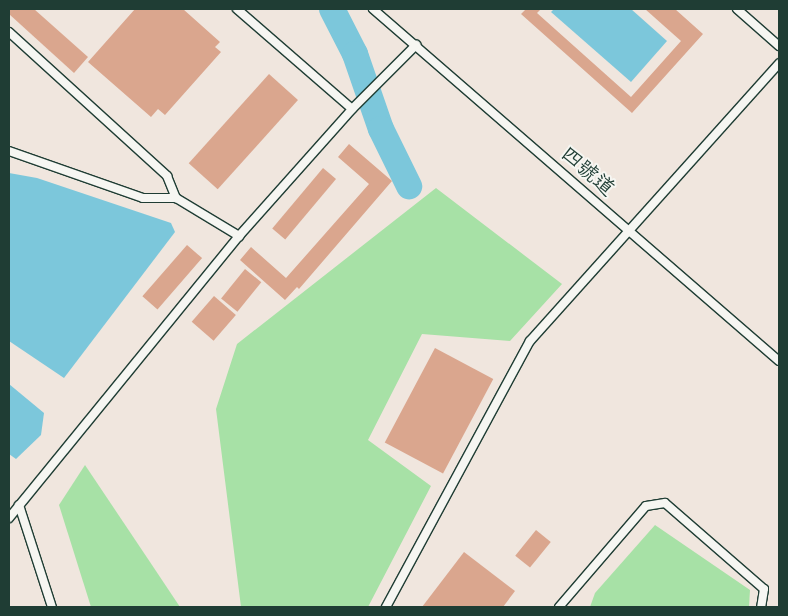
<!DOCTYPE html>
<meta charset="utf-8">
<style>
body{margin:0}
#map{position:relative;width:788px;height:616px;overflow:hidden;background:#f0e6de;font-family:Caveat,"LXGW WenKai TC",sans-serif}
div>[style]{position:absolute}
.green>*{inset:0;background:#a7e1a6}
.water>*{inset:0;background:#7cc7db}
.river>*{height:26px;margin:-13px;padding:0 13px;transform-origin:13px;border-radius:13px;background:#7cc7db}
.building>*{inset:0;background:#daa68e;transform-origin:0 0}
.roads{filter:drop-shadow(1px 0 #1f3d34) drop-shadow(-1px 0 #1f3d34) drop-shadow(0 1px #1f3d34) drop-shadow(0 -1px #1f3d34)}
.service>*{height:8px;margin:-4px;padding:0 4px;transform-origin:4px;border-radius:4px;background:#f6f6f2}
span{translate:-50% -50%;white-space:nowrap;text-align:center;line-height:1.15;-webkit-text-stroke:4px #f6f6f2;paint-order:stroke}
.street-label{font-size:21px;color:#1f3d34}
.frame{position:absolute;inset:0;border:10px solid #1f3d34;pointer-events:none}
</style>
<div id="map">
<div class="green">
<i style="clip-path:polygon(436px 188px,562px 284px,510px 341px,422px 334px,368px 440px,431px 486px,368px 607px,241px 607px,216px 409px,237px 344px)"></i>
<i style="clip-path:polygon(85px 465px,148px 559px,180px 607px,91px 607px,59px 505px)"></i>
<i style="clip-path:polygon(655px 525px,750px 590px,749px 607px,590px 607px,595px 593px)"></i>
</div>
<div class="water">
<i style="clip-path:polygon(554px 9px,631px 9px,667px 41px,631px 82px,551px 12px)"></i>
<i style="clip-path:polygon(9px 173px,37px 178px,171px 223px,175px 232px,64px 378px,9px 341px)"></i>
<i style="clip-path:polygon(9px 384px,44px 413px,41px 435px,16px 459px,9px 454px)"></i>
</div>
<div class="river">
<i style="left:332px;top:9px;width:51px;rotate:62.9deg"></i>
<i style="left:355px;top:54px;width:79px;rotate:70.9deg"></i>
<i style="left:381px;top:129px;width:64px;rotate:63.8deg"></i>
</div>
<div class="building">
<i style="clip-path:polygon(9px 9px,34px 9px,88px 57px,74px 73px,9px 14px)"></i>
<i style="clip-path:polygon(135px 9px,183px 9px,220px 42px,215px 47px,221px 52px,165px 115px,158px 109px,151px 117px,88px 62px)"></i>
<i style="clip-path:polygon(526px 9px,541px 9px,537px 13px,631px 97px,681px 41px,645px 9px,675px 9px,703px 34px,632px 113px,521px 14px)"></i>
<i style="left:269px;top:74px;width:39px;height:120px;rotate:42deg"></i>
<i style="clip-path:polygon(349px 144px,392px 181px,299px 289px,297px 287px,285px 300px,240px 260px,251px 247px,286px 278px,369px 184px,338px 157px)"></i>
<i style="left:323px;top:168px;width:17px;height:79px;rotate:40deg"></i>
<i style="left:187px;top:245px;width:20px;height:68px;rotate:41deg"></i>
<i style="left:245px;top:269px;width:21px;height:38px;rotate:39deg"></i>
<i style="left:214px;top:296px;width:29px;height:34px;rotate:41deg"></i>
<i style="left:435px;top:348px;width:66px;height:107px;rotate:28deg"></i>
<i style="left:536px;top:530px;width:19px;height:33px;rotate:39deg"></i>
<i style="clip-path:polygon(464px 552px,515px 591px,503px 607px,422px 607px)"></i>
</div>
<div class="roads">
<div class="service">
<i style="left:237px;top:9px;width:152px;rotate:41deg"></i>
<i style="left:373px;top:9px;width:537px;rotate:40.93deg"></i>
<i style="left:737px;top:9px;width:56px;rotate:41.4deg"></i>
<i style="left:9px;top:32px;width:214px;rotate:42.3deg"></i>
<i style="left:167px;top:176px;width:24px;rotate:68deg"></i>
<i style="left:9px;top:151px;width:142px;rotate:19.3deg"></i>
<i style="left:143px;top:198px;width:33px"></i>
<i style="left:176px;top:198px;width:74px;rotate:31.1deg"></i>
<i style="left:19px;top:505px;width:107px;rotate:72.1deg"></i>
<i style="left:9px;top:518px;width:364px;rotate:-50.8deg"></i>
<i style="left:239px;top:236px;width:170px;rotate:-48.3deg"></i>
<i style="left:352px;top:109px;width:91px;rotate:-45deg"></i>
<i style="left:386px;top:607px;width:302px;rotate:-61.6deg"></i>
<i style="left:530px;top:341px;width:373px;rotate:-48.1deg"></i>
<i style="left:559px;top:607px;width:133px;rotate:-49.3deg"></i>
<i style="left:646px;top:506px;width:19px;rotate:-9deg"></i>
<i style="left:665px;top:503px;width:131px;rotate:41deg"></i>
<i style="left:764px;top:589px;width:18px;rotate:99deg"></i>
</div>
</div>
<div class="street-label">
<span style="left:588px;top:171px;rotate:41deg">四號道</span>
</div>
<div class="frame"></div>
</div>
